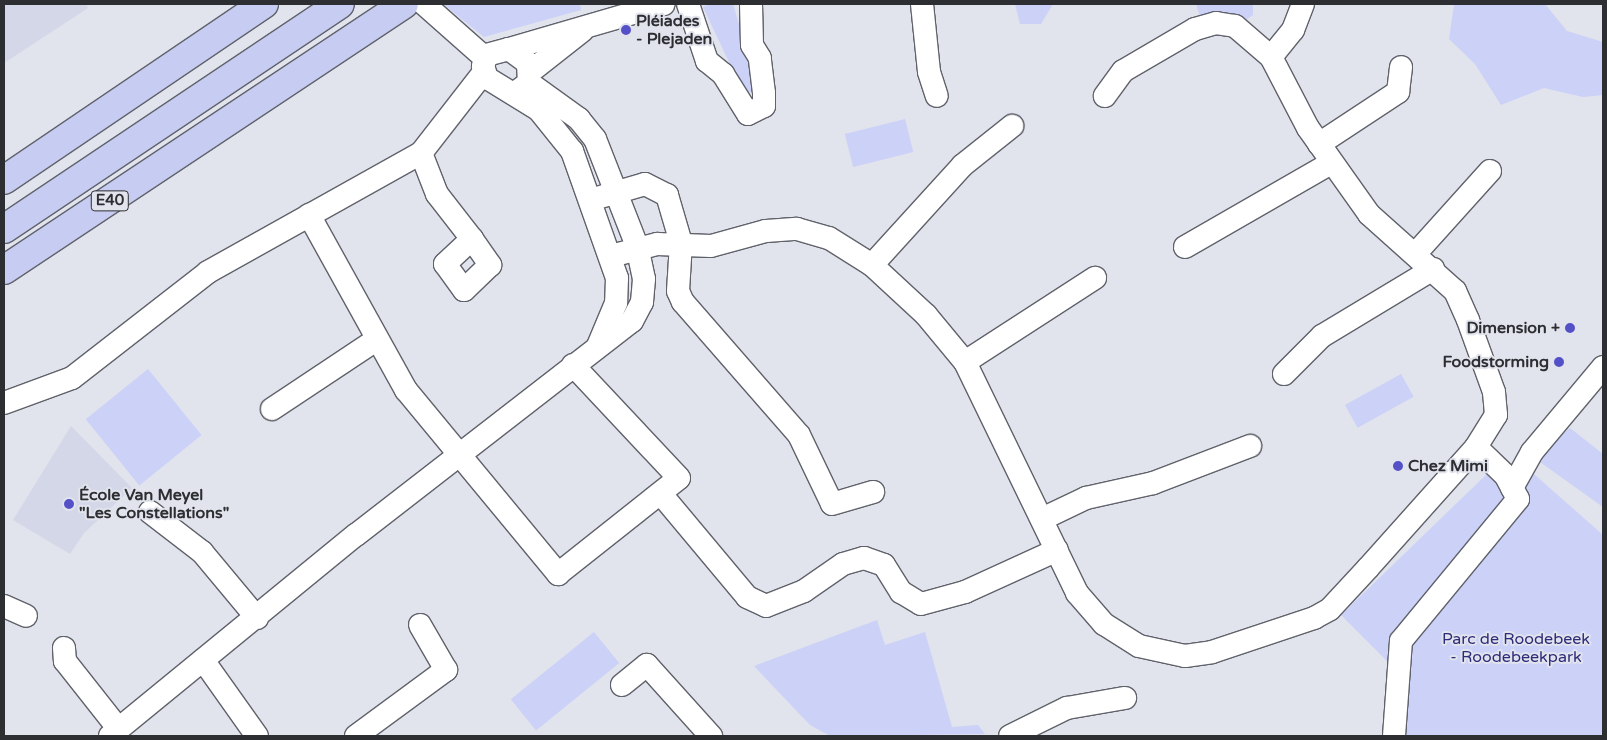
<!DOCTYPE html>
<meta charset="utf-8">
<style>
body{margin:0}
#map{position:relative;width:1607px;height:740px;overflow:hidden;background:#e1e3ed;font-family:"Varela Round",sans-serif}
div>[style]{position:absolute}
.built>*{inset:0;background:#d4d7e8}
.green>*{inset:0;background:#ccd1f7;transform-origin:0 0}
.roads{filter:drop-shadow(1px 0 #60626b) drop-shadow(-1px 0 #60626b) drop-shadow(0 1px #60626b) drop-shadow(0 -1px #60626b)}
.minor>*{height:22px;margin:-11px;padding:0 11px;transform-origin:11px;border-radius:11px;background:#fff}
.highway>*{height:28px;margin:-14px;padding:0 14px;transform-origin:14px;border-radius:14px;background:#c7ccf2}
.dots>*{width:14px;height:14px;translate:-50% -50%;box-sizing:border-box;border:2px solid #e1e3ed;border-radius:50%}
span{translate:-50% -50%;white-space:nowrap;text-align:center;line-height:1.15;-webkit-text-stroke:4px #e1e3ed;paint-order:stroke}
.shield-label span{padding:1px 4px;background:#e1e3ed;border:1px solid;border-radius:4px;-webkit-text-stroke-width:0}
.shield-label{font-size:15px;color:#2d2e32;font-weight:700}
.poi-label{font-size:16px;color:#2d2e32;font-weight:700}
.left{translate:0 -50%;text-align:left}
.right{translate:-100% -50%;text-align:right}
.park-label{font-size:16px;color:#2f2c79}
.frame{position:absolute;inset:0;border:5px solid #2d2e32;pointer-events:none}
</style>
<div id="map">
<div class="built">
<i style="clip-path:polygon(4px 4px,86px 4px,88px 8px,4px 63px)"></i>
<i style="clip-path:polygon(71px 426px,132px 488px,84px 533px,70px 554px,13px 520px)"></i>
</div>
<div class="green">
<i style="clip-path:polygon(443px 4px,580px 4px,581px 10px,484px 37px)"></i>
<i style="clip-path:polygon(709px 4px,733px 4px,758px 89px,744px 94px,703px 7px)"></i>
<i style="clip-path:polygon(1015px 4px,1053px 4px,1041px 24px,1020px 24px)"></i>
<i style="clip-path:polygon(1196px 4px,1253px 4px,1253px 15px,1246px 20px,1237px 15px,1200px 16px)"></i>
<i style="clip-path:polygon(1545px 4px,1567px 31px,1603px 42px,1603px 95px,1583px 97px,1544px 88px,1501px 105px,1475px 64px,1449px 39px,1454px 5px)"></i>
<i style="left:905px;top:119px;width:34px;height:62px;rotate:76deg"></i>
<i style="left:148px;top:369px;width:85px;height:80px;rotate:51deg"></i>
<i style="left:1401px;top:374px;width:26px;height:64px;rotate:61deg"></i>
<i style="clip-path:polygon(1570px 428px,1603px 454px,1603px 507px,1533px 457px)"></i>
<i style="clip-path:polygon(1526px 467px,1603px 535px,1603px 736px,1400px 736px,1408px 645px)"></i>
<i style="clip-path:polygon(1490px 471px,1514px 497px,1395px 669px,1341px 615px)"></i>
<i style="clip-path:polygon(877px 620px,885px 645px,925px 632px,952px 727px,978px 725px,985px 734px,830px 736px,810px 725px,754px 666px)"></i>
<i style="left:594px;top:632px;width:40px;height:107px;rotate:51deg"></i>
</div>
<div class="roads">
<div class="minor">
<i style="left:424px;top:4px;width:80px;rotate:41.5deg"></i>
<i style="left:688px;top:4px;width:60px;rotate:71.6deg"></i>
<i style="left:707px;top:61px;width:21px;rotate:39deg"></i>
<i style="left:723px;top:74px;width:47px;rotate:58deg"></i>
<i style="left:748px;top:114px;width:18px;rotate:-27deg"></i>
<i style="left:764px;top:106px;width:13px;rotate:-90deg"></i>
<i style="left:764px;top:93px;width:35px;rotate:-97deg"></i>
<i style="left:760px;top:58px;width:15px;rotate:-122deg"></i>
<i style="left:752px;top:45px;width:41px;rotate:-91.4deg"></i>
<i style="left:922px;top:4px;width:68px;rotate:84.1deg"></i>
<i style="left:929px;top:72px;width:25px;rotate:72deg"></i>
<i style="left:509px;top:49px;width:161px;rotate:-16.2deg"></i>
<i style="left:1271px;top:57px;width:35px;rotate:-51deg"></i>
<i style="left:1293px;top:30px;width:28px;rotate:-69deg"></i>
<i style="left:531px;top:71px;width:65px;rotate:-38.1deg"></i>
<i style="left:515px;top:93px;width:17px;rotate:-36deg"></i>
<i style="left:529px;top:83px;width:20px;rotate:-93deg"></i>
<i style="left:528px;top:63px;width:24px;rotate:-144deg"></i>
<i style="left:509px;top:49px;width:23px;rotate:165deg"></i>
<i style="left:487px;top:55px;width:12px;rotate:110deg"></i>
<i style="left:483px;top:66px;width:13px;rotate:72deg"></i>
<i style="left:487px;top:78px;width:61px;rotate:31.6deg"></i>
<i style="left:539px;top:110px;width:53px;rotate:51.2deg"></i>
<i style="left:572px;top:151px;width:135px;rotate:70.5deg"></i>
<i style="left:617px;top:278px;width:25px;rotate:92deg"></i>
<i style="left:616px;top:303px;width:47px;rotate:112.7deg"></i>
<i style="left:1319px;top:144px;width:95px;rotate:-33.4deg"></i>
<i style="left:1398px;top:92px;width:25px;rotate:-83deg"></i>
<i style="left:421px;top:153px;width:44px;rotate:68.7deg"></i>
<i style="left:437px;top:194px;width:57px;rotate:52.1deg"></i>
<i style="left:472px;top:239px;width:32px;rotate:55deg"></i>
<i style="left:490px;top:265px;width:36px;rotate:136deg"></i>
<i style="left:464px;top:290px;width:32px;rotate:-126deg"></i>
<i style="left:445px;top:264px;width:37px;rotate:-43deg"></i>
<i style="left:590px;top:200px;width:57px;rotate:-16.2deg"></i>
<i style="left:645px;top:184px;width:25px;rotate:27deg"></i>
<i style="left:667px;top:195px;width:50px;rotate:73.7deg"></i>
<i style="left:681px;top:243px;width:48px;rotate:93.6deg"></i>
<i style="left:678px;top:291px;width:12px;rotate:66deg"></i>
<i style="left:683px;top:302px;width:176px;rotate:48.9deg"></i>
<i style="left:799px;top:435px;width:76px;rotate:64.4deg"></i>
<i style="left:832px;top:504px;width:43px;rotate:-16.3deg"></i>
<i style="left:309px;top:215px;width:200px;rotate:61deg"></i>
<i style="left:406px;top:390px;width:239px;rotate:50.4deg"></i>
<i style="left:558px;top:574px;width:154px;rotate:-38.4deg"></i>
<i style="left:679px;top:478px;width:155px;rotate:-133.2deg"></i>
<i style="left:1185px;top:247px;width:168px;rotate:-29.9deg"></i>
<i style="left:1417px;top:252px;width:109px;rotate:-48deg"></i>
<i style="left:611px;top:256px;width:48px;rotate:-14.6deg"></i>
<i style="left:657px;top:244px;width:54px;rotate:2.1deg"></i>
<i style="left:711px;top:246px;width:57px;rotate:-15.3deg"></i>
<i style="left:766px;top:231px;width:31px;rotate:-4deg"></i>
<i style="left:797px;top:229px;width:33px;rotate:16deg"></i>
<i style="left:829px;top:238px;width:51px;rotate:32.1deg"></i>
<i style="left:872px;top:265px;width:74px;rotate:42.8deg"></i>
<i style="left:926px;top:315px;width:61px;rotate:50.3deg"></i>
<i style="left:965px;top:362px;width:257px;rotate:64.1deg"></i>
<i style="left:1077px;top:593px;width:41px;rotate:48.9deg"></i>
<i style="left:1104px;top:624px;width:41px;rotate:32.2deg"></i>
<i style="left:1139px;top:646px;width:47px;rotate:12.3deg"></i>
<i style="left:1185px;top:656px;width:27px;rotate:-8deg"></i>
<i style="left:1212px;top:652px;width:108px;rotate:-18.4deg"></i>
<i style="left:1314px;top:618px;width:18px;rotate:-29deg"></i>
<i style="left:1330px;top:609px;width:56px;rotate:-47.2deg"></i>
<i style="left:1368px;top:568px;width:162px;rotate:-48.2deg"></i>
<i style="left:1476px;top:447px;width:38px;rotate:-58deg"></i>
<i style="left:1496px;top:415px;width:23px;rotate:-95deg"></i>
<i style="left:1494px;top:392px;width:77px;rotate:-109.9deg"></i>
<i style="left:1468px;top:320px;width:32px;rotate:-114deg"></i>
<i style="left:1455px;top:291px;width:115px;rotate:-138.2deg"></i>
<i style="left:1369px;top:214px;width:105px;rotate:-125.3deg"></i>
<i style="left:1308px;top:128px;width:80px;rotate:-117.5deg"></i>
<i style="left:1271px;top:57px;width:48px;rotate:-139.3deg"></i>
<i style="left:1235px;top:26px;width:19px;rotate:-171deg"></i>
<i style="left:1216px;top:23px;width:22px;rotate:164deg"></i>
<i style="left:1195px;top:29px;width:83px;rotate:149.7deg"></i>
<i style="left:1123px;top:71px;width:31px;rotate:126deg"></i>
<i style="left:872px;top:265px;width:135px;rotate:-47.7deg"></i>
<i style="left:963px;top:165px;width:63px;rotate:-38.5deg"></i>
<i style="left:965px;top:362px;width:155px;rotate:-32.9deg"></i>
<i style="left:1284px;top:374px;width:54px;rotate:-45deg"></i>
<i style="left:1322px;top:336px;width:130px;rotate:-31.1deg"></i>
<i style="left:4px;top:403px;width:72px;rotate:-20.2deg"></i>
<i style="left:72px;top:378px;width:172px;rotate:-37.9deg"></i>
<i style="left:208px;top:272px;width:244px;rotate:-29.2deg"></i>
<i style="left:421px;top:153px;width:103px;rotate:-52.1deg"></i>
<i style="left:272px;top:409px;width:125px;rotate:-33.6deg"></i>
<i style="left:1512px;top:488px;width:41px;rotate:-60.9deg"></i>
<i style="left:1532px;top:452px;width:111px;rotate:-50.1deg"></i>
<i style="left:661px;top:494px;width:134px;rotate:50.1deg"></i>
<i style="left:747px;top:597px;width:21px;rotate:25deg"></i>
<i style="left:766px;top:606px;width:41px;rotate:-21.5deg"></i>
<i style="left:804px;top:591px;width:47px;rotate:-34.7deg"></i>
<i style="left:843px;top:564px;width:22px;rotate:-16deg"></i>
<i style="left:864px;top:558px;width:21px;rotate:19deg"></i>
<i style="left:884px;top:565px;width:32px;rotate:58deg"></i>
<i style="left:901px;top:592px;width:23px;rotate:31deg"></i>
<i style="left:921px;top:604px;width:46px;rotate:-15.3deg"></i>
<i style="left:965px;top:592px;width:101px;rotate:-24.5deg"></i>
<i style="left:150px;top:512px;width:66px;rotate:37.6deg"></i>
<i style="left:202px;top:552px;width:86px;rotate:50.2deg"></i>
<i style="left:1042px;top:519px;width:49px;rotate:-25.5deg"></i>
<i style="left:1086px;top:498px;width:69px;rotate:-12.6deg"></i>
<i style="left:1153px;top:483px;width:104px;rotate:-20.9deg"></i>
<i style="left:4px;top:606px;width:24px;rotate:24deg"></i>
<i style="left:64px;top:648px;width:13px;rotate:86deg"></i>
<i style="left:65px;top:661px;width:85px;rotate:51.7deg"></i>
<i style="left:203px;top:660px;width:93px;rotate:54.6deg"></i>
<i style="left:622px;top:685px;width:32px;rotate:-39deg"></i>
<i style="left:647px;top:665px;width:96px;rotate:48deg"></i>
<i style="left:110px;top:736px;width:318px;rotate:-39.3deg"></i>
<i style="left:356px;top:535px;width:349px;rotate:-37.8deg"></i>
<i style="left:632px;top:321px;width:21px;rotate:-62deg"></i>
<i style="left:642px;top:302px;width:23px;rotate:-85deg"></i>
<i style="left:644px;top:279px;width:34px;rotate:-102deg"></i>
<i style="left:637px;top:246px;width:115px;rotate:-111.4deg"></i>
<i style="left:595px;top:139px;width:26px;rotate:-129deg"></i>
<i style="left:579px;top:119px;width:62px;rotate:-144.2deg"></i>
<i style="left:356px;top:736px;width:112px;rotate:-36.3deg"></i>
<i style="left:446px;top:670px;width:52px;rotate:-120deg"></i>
<i style="left:1010px;top:736px;width:64px;rotate:-26.2deg"></i>
<i style="left:1067px;top:708px;width:59px;rotate:-9.8deg"></i>
<i style="left:1394px;top:736px;width:95px;rotate:-85.8deg"></i>
<i style="left:1401px;top:641px;width:184px;rotate:-50.5deg"></i>
<i style="left:1518px;top:499px;width:27px;rotate:-118deg"></i>
<i style="left:1505px;top:475px;width:40px;rotate:-136deg"></i>
</div>
<div class="highway">
<i style="left:4px;top:180px;width:314px;rotate:-34.1deg"></i>
<i style="left:4px;top:229px;width:404px;rotate:-33.8deg"></i>
<i style="left:4px;top:270px;width:480px;rotate:-33.6deg"></i>
</div>
</div>
<div class="dots">
<i style="left:626px;top:30px;background:#5451c8"></i>
<i style="left:1570px;top:328px;background:#5451c8"></i>
<i style="left:1559px;top:362px;background:#5451c8"></i>
<i style="left:1398px;top:466px;background:#5451c8"></i>
<i style="left:69px;top:504px;background:#5451c8"></i>
</div>
<div class="shield-label">
<span style="left:110px;top:201px">E40</span>
</div>
<div class="poi-label">
<span class="left" style="left:636px;top:30px">Pléiades<br>- Plejaden</span>
<span class="right" style="left:1560px;top:328px">Dimension +</span>
<span class="right" style="left:1549px;top:362px">Foodstorming</span>
<span class="left" style="left:1408px;top:466px">Chez Mimi</span>
<span class="left" style="left:79px;top:504px">École Van Meyel<br>"Les Constellations"</span>
</div>
<div class="park-label">
<span style="left:1516px;top:648px">Parc de Roodebeek<br>- Roodebeekpark</span>
</div>
<div class="frame"></div>
</div>
